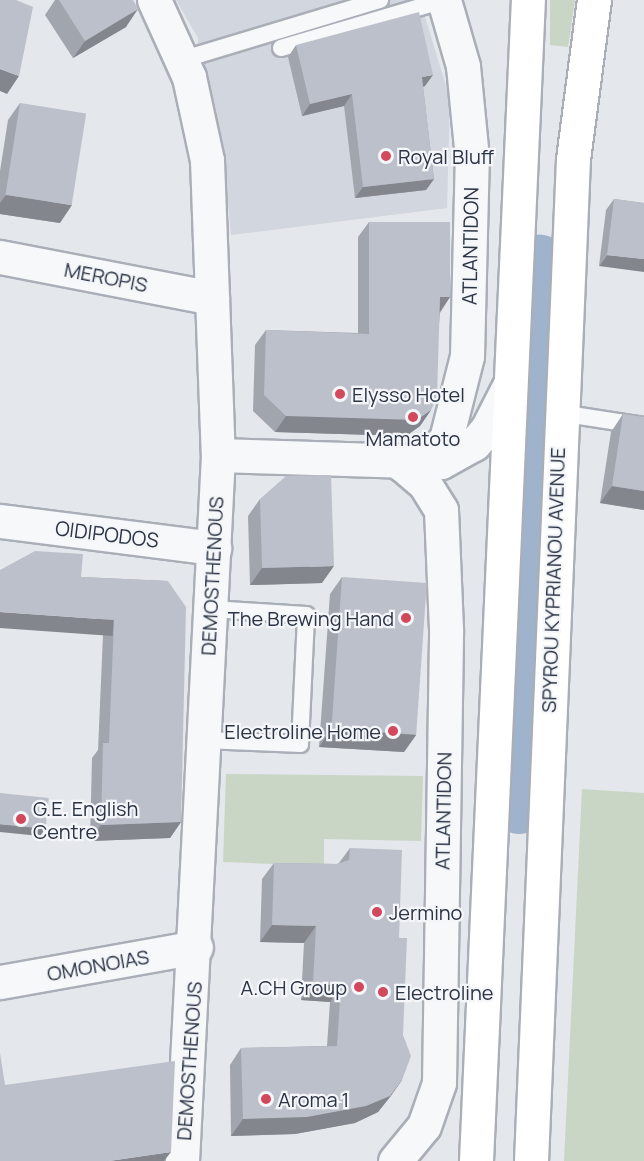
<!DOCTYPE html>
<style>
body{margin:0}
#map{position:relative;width:644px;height:1161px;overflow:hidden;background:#e4e7ec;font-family:Manrope,sans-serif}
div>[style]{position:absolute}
.built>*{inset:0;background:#d2d6de}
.green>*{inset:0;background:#c9d6c5}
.river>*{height:51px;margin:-25.5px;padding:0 25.5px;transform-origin:25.5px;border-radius:25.5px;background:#9fb4cc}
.roads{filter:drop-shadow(2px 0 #a9aeb7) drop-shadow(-2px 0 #a9aeb7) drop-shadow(0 2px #a9aeb7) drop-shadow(0 -2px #a9aeb7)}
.service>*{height:16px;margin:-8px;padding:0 8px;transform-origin:8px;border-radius:8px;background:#f7f8fa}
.minor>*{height:33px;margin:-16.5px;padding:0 16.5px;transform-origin:16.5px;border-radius:16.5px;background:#f7f8fa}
.secondary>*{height:33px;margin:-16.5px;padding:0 16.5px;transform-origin:16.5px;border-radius:16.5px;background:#fff}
.wall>*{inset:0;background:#a1a5ae}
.shaded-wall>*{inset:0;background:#83868d;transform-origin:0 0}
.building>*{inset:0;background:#bbc0ca;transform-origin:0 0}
.dots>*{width:16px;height:16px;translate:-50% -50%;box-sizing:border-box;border:3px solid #f4f6f9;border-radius:50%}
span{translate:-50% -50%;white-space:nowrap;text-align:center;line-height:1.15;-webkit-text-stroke:4.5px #f4f6f9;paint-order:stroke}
.poi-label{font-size:20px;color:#2b3445}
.left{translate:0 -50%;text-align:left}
.right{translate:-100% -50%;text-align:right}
.street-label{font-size:20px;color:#2b3445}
</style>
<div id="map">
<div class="built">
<i style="clip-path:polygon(176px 0,420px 0,450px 99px,447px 208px,231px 235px,222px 142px,197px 72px,198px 38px)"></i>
</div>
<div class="green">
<i style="clip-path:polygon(550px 0,575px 0,568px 47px,550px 45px)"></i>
<i style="clip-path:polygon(226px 774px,423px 776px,421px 841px,324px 839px,324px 866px,223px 862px)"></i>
<i style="clip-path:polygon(582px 789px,644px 793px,644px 1161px,564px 1161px)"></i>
</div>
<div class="river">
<i style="left:518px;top:808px;width:549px;rotate:-87.81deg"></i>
</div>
<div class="roads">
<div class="service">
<i style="left:281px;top:48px;width:170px;rotate:-16.4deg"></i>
<i style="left:181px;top:60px;width:208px;rotate:-16.8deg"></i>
<i style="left:560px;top:413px;width:85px;rotate:8.8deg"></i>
<i style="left:205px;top:740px;width:95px;rotate:2.4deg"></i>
<i style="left:300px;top:744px;width:129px;rotate:-87.3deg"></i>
<i style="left:306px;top:615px;width:95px;rotate:-176.4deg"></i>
</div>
<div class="minor">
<i style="left:154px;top:0;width:85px;rotate:65.6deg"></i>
<i style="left:189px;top:77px;width:85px;rotate:77.8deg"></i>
<i style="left:207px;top:160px;width:295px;rotate:87.9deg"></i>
<i style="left:218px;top:455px;width:707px;rotate:92.92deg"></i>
<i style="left:0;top:257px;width:216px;rotate:10.9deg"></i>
<i style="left:218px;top:455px;width:223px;rotate:1.8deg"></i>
<i style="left:441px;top:462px;width:38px;rotate:-29deg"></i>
<i style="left:474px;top:444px;width:20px;rotate:-49deg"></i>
<i style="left:487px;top:429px;width:51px;rotate:-62.9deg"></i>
<i style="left:401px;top:464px;width:38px;rotate:-22deg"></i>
<i style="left:436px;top:450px;width:15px;rotate:-48deg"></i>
<i style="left:446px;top:439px;width:86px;rotate:-75.8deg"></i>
<i style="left:467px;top:356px;width:198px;rotate:-88.6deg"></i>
<i style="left:472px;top:158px;width:92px;rotate:-95.6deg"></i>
<i style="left:463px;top:66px;width:69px;rotate:-106.1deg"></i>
<i style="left:0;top:521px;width:216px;rotate:7.2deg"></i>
<i style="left:0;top:982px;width:199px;rotate:-10.1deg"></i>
<i style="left:395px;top:1161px;width:45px;rotate:-50.4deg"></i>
<i style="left:424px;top:1126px;width:46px;rotate:-70.8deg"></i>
<i style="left:439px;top:1083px;width:454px;rotate:-89.1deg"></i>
<i style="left:446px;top:629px;width:119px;rotate:-92.4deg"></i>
<i style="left:441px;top:510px;width:32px;rotate:-122deg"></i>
<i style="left:424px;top:483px;width:30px;rotate:-140deg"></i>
</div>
<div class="secondary">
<i style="left:476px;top:1161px;width:1162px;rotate:-87.44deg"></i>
<i style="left:531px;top:1161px;width:1003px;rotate:-87.6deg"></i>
<i style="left:573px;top:159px;width:160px;rotate:-82.5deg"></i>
</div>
</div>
<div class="wall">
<i style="clip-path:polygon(55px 0,133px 0,126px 27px,73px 58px,45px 15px)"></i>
<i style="clip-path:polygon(296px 45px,425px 86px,423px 87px,434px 179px,426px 190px,355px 198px,344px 106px,302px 116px,288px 57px)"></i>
<i style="clip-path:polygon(20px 103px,60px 223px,0 214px,0 171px,8px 120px)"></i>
<i style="clip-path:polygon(614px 199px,644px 203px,599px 266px,606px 210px)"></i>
<i style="clip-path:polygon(369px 222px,450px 297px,440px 313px,431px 410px,420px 426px,406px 436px,275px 432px,253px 411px,255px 345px,266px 330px,358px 333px,358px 237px)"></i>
<i style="clip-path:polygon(623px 414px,644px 417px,644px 510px,600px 503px,611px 432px)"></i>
<i style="clip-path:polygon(260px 499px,322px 583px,250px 585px,248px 516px)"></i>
<i style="clip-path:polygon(81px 577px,168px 581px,181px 822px,170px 838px,90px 841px,92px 758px,98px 750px,103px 635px)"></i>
<i style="clip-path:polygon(342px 577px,416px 735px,404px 752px,319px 747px,330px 594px)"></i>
<i style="clip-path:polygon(350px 848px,399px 938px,403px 1035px,402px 1080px,390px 1097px,378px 1112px,355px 1123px,295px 1134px,231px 1136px,230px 1065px,241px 1048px,327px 1046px,330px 1002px,301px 1000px,304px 943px,260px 942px,262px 879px,274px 863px,337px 864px,339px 863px)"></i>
</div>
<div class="shaded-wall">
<i style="clip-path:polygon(138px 9px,126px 27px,73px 58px,85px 41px)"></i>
<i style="clip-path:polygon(0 69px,19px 76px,7px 94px,0 91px)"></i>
<i style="clip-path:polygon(433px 75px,425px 86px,414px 89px,422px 77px)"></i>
<i style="clip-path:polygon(352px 94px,344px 106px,302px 116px,310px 104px)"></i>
<i style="clip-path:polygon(434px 179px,426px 190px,355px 198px,363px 187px)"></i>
<i style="clip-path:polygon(6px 195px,72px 205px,60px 223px,0 214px,0 203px)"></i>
<i style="clip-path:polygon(607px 255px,644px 259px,644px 272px,599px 266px)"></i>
<i style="clip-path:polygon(440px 297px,450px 297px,439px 313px)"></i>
<i style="clip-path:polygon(431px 410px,420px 426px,406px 436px,275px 432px,286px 416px)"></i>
<i style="clip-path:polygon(612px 486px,644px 491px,644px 510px,600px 503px)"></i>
<i style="clip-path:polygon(334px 566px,322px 583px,250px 585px,262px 568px)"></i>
<i style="left:0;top:612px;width:114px;height:16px;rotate:4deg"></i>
<i style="clip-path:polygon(331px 729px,416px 735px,404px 752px,319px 747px)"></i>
<i style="clip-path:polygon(181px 822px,170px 838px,90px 841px,101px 825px)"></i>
<i style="clip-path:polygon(0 824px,46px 828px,40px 836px,0 832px)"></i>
<i style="clip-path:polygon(272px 925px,316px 926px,304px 943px,260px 942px)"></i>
<i style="clip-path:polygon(313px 984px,341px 985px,330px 1002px,301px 1000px)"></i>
<i style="clip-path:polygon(402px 1080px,390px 1097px,378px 1112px,355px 1123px,295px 1134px,231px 1136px,243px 1119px)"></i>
<i style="clip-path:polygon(171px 1152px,164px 1161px,109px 1161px)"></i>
</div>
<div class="building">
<i style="clip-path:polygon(0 0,16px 0,33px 7px,19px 76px,0 69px)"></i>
<i style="clip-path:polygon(59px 0,133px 0,138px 9px,85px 41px)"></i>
<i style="clip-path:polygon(419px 12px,433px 75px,422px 77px,434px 179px,363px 187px,352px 94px,310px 104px,296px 45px)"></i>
<i style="left:20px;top:103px;width:67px;height:93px;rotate:9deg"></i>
<i style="clip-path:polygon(614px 199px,644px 203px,644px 259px,607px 255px)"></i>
<i style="clip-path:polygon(369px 222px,450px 222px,450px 297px,440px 297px,437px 397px,431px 410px,417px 420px,286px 416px,264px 395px,266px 330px,369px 334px)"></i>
<i style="clip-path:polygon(623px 414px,644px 417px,644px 491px,612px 486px)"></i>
<i style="clip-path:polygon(331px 475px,334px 566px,262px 568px,260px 499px,286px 476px)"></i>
<i style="clip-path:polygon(35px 551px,83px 554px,81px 577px,168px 581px,186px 607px,181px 822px,101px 825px,103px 743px,109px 743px,114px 620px,0 612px,0 570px)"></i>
<i style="left:342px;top:577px;width:85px;height:152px;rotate:4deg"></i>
<i style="left:0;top:793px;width:49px;height:31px;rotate:6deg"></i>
<i style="clip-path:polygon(350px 848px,402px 850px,399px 938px,407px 938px,403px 1035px,411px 1056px,402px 1080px,390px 1096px,366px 1106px,307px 1117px,243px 1119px,241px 1048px,337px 1046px,341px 985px,313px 984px,316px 926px,272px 925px,274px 863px,337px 864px,349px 860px)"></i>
<i style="clip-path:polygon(0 1053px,5px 1085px,175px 1061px,171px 1152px,109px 1161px,0 1161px)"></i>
</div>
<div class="dots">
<i style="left:386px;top:156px;background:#d1495b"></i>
<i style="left:340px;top:394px;background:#d1495b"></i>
<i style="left:413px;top:417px;background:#d1495b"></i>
<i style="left:406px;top:618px;background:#d1495b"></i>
<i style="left:393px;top:731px;background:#d1495b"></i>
<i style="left:21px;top:819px;background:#d1495b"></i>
<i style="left:377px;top:912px;background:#d1495b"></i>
<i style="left:359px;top:987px;background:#d1495b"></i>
<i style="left:383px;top:992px;background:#d1495b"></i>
<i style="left:266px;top:1099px;background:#d1495b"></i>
</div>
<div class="poi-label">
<span class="left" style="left:398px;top:156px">Royal Bluff</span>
<span class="left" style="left:352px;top:394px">Elysso Hotel</span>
<span style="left:413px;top:438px">Mamatoto</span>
<span class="right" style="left:394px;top:618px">The Brewing Hand</span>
<span class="right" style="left:381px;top:731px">Electroline Home</span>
<span class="left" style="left:33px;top:820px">G.E. English<br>Centre</span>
<span class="left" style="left:389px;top:912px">Jermino</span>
<span class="right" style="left:347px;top:987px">A.CH Group</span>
<span class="left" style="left:395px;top:992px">Electroline</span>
<span class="left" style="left:278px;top:1099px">Aroma 1</span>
</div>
<div class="street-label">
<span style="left:470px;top:246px;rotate:-89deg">ATLANTIDON</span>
<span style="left:106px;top:277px;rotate:11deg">MEROPIS</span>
<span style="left:107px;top:534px;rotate:7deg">OIDIPODOS</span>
<span style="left:212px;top:576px;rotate:-87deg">DEMOSTHENOUS</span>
<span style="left:553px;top:580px;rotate:-88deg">SPYROU KYPRIANOU AVENUE</span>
<span style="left:443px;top:811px;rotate:-89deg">ATLANTIDON</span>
<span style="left:98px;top:965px;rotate:-10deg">OMONOIAS</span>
<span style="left:189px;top:1061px;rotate:-86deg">DEMOSTHENOUS</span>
</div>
</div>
